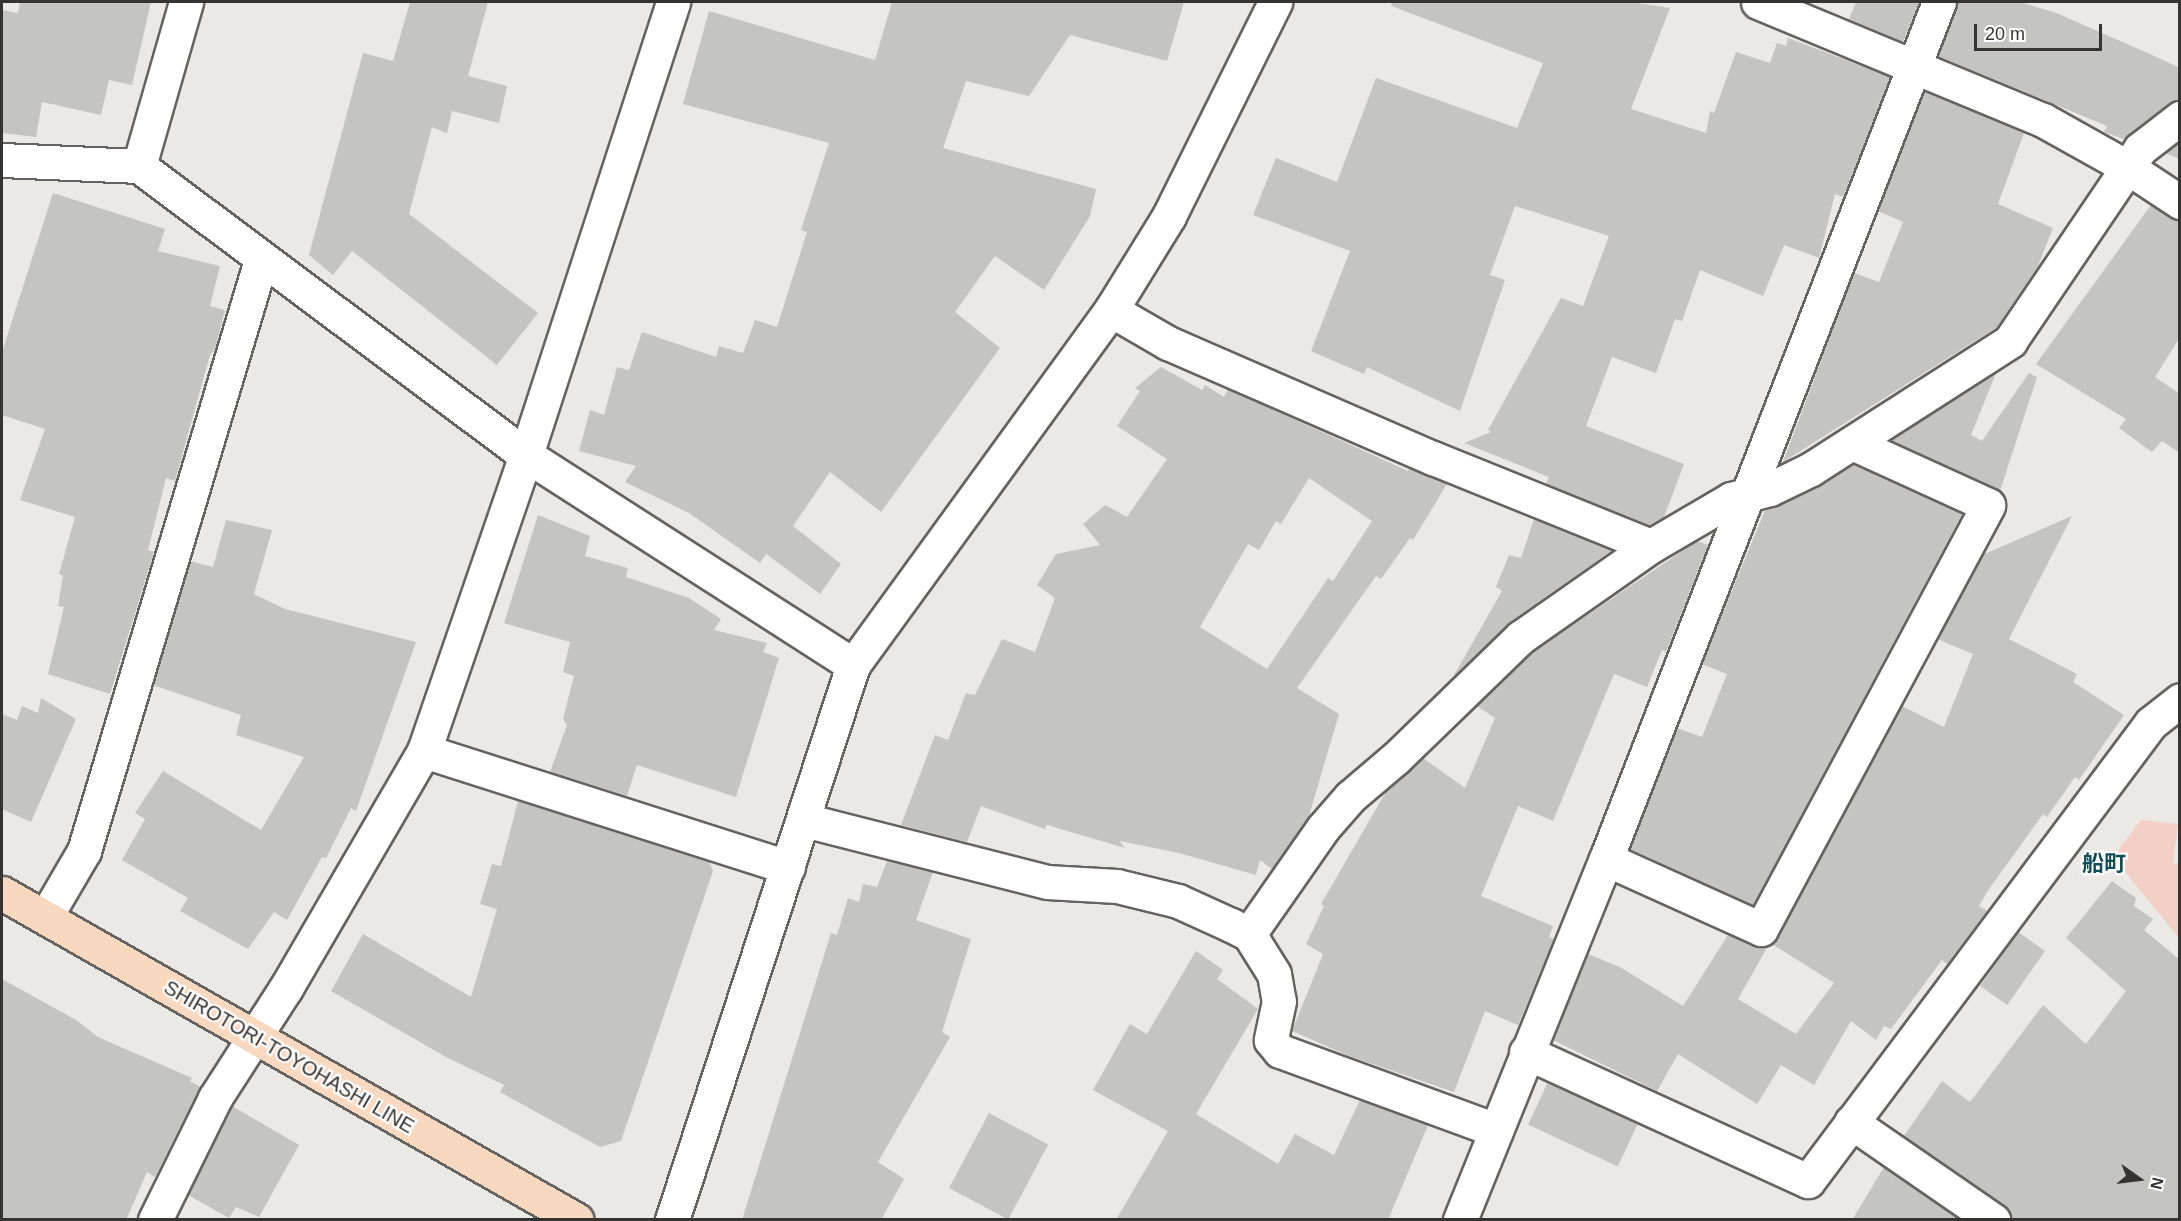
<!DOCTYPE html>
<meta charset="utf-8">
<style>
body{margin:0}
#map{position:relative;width:2181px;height:1221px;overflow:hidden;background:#ebe9e6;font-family:Helvetica,"Noto Sans JP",sans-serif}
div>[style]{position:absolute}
.green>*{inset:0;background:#f3cfc6}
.building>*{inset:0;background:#c4c4c0;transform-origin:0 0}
.roads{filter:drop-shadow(2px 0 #656360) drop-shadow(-2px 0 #656360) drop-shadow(0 2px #656360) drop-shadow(0 -2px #656360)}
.minor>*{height:33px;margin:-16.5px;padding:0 16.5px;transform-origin:16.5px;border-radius:16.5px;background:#fff}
.major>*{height:33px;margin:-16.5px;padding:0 16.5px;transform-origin:16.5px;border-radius:16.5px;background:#f8d8bf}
span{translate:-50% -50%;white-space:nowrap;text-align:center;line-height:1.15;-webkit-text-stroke:4.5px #fff;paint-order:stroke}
.street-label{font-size:20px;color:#353432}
.quarter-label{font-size:22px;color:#114d56;font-weight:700}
.frame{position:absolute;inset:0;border:3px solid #353432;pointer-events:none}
.north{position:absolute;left:2109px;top:1149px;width:60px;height:60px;-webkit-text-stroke:4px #fff;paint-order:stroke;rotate:104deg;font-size:16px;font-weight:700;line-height:24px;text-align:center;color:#353432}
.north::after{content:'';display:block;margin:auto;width:21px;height:27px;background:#353432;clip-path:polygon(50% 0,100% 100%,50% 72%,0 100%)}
.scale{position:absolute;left:1974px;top:24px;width:128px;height:27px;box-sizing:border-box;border:3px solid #353432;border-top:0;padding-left:8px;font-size:18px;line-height:21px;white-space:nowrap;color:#353432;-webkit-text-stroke:4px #fff;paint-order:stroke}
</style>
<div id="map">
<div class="green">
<i style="clip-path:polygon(2141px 820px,2178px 824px,2173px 864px,2179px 863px,2179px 938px,2113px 857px)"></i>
</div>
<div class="building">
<i style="clip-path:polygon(20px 2px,151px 2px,132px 85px,109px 80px,101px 115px,42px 102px,36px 137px,2px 133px,2px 10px,18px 13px)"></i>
<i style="clip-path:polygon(410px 2px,488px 2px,468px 76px,507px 86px,499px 123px,452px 111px,447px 133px,432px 127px,409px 214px,538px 313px,497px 365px,352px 251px,333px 275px,309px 255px,363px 53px,393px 61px)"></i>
<i style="clip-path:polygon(892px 2px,1184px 2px,1167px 61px,1070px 35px,1029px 96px,966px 81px,943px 148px,1096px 189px,1090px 216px,1044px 290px,995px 256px,955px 312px,1000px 348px,881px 512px,830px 472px,793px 526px,841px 564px,820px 594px,766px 554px,760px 563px,689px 513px,625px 482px,636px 466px,579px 451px,590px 410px,604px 415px,617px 367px,629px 370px,642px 332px,716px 357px,719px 346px,743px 353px,755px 320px,777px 327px,807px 232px,801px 230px,829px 143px,683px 104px,709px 11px,875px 60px)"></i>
<i style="clip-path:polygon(1392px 2px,1631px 2px,1670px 8px,1631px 109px,1706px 133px,1710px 111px,1714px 113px,1736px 52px,1770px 63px,1777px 43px,1786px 46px,1788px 38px,1890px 77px,1843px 197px,1835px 194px,1819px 258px,1784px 245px,1763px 296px,1700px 270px,1682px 321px,1675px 319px,1656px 373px,1612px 357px,1586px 426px,1684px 464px,1664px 517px,1649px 525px,1546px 484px,1549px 477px,1464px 443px,1491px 432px,1488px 430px,1561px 298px,1583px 306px,1609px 236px,1515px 206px,1490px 275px,1505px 280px,1460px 411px,1367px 367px,1364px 374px,1311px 351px,1350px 251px,1253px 215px,1276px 158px,1337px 182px,1376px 78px,1517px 128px,1543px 63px,1391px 6px)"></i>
<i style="clip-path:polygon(1856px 2px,1919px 2px,1903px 42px,1849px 19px)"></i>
<i style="clip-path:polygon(1957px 2px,2019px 2px,2054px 12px,2150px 54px,2180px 68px,2180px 100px,2169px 103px,2124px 139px,2104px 132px,2107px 126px,1938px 56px)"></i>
<i style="clip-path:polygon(1924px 91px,2024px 133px,1998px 204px,2053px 228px,2038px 266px,1997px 327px,1783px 462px,1854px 273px,1879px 282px,1903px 222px,1878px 211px)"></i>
<i style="clip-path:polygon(2180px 142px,2180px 159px,2165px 153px)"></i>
<i style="clip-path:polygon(53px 193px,165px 229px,158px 251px,220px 266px,210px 306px,225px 310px,215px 349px,210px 355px,175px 481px,166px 478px,148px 550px,154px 552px,110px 694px,48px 674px,64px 607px,58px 606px,63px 575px,59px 574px,75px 517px,20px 500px,45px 429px,2px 415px,2px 352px)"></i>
<i style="clip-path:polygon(2151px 205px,2180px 221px,2180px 337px,2155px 377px,2180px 394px,2180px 453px,2162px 441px,2152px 452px,2119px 428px,2126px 419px,2036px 364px)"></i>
<i style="clip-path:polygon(evenodd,1161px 367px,1202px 390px,1205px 385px,1224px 397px,1228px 389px,1408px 471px,1409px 468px,1447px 484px,1413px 540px,1410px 538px,1381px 579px,1376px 576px,1297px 688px,1339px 714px,1309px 816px,1272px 869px,1260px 860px,1256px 875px,1179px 853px,1120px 841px,1125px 848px,1047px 825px,1045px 829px,981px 806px,967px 842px,901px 825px,935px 735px,948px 740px,966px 693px,975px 695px,1002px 639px,1035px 652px,1055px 598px,1037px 585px,1056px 554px,1100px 545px,1083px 524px,1105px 505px,1127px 517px,1167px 459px,1117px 426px,1140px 391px,1135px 388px,1161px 367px,1309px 478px,1372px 521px,1333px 581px,1328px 578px,1267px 669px,1200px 627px,1248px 544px,1259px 550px,1276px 521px,1281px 524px,1309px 478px)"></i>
<i style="clip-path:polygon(1996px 373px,1971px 435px,1982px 441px,2029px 373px,2037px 377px,2000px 491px,1891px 440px)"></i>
<i style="clip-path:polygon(1853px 464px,1962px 514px,1753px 905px,1630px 849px,1677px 728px,1702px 737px,1727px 674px,1702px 664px,1765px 510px,1819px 486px)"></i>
<i style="clip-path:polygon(538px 515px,590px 536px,585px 556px,628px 568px,626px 577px,689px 598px,721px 619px,714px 630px,767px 643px,763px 652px,779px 658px,736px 797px,637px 765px,627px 796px,550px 772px,567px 725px,563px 719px,574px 676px,563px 672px,570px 642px,504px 623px)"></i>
<i style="clip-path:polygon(2072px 516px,2009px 639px,2077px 674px,2073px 682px,2124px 715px,2079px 780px,2075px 777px,2047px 817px,2043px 814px,1987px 892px,1979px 906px,1987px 911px,1947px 964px,1942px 960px,1891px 1029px,1884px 1026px,1876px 1040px,1851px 1021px,1814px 1085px,1781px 1065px,1757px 1104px,1678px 1054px,1657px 1091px,1553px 1040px,1588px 954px,1620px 967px,1683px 1006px,1728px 935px,1754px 946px,1768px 946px,1738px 999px,1796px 1034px,1834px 983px,1772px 944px,1902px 706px,1944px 727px,1973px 654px,1937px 639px,1982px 555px)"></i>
<i style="clip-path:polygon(1534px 519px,1612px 550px,1510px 622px,1453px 677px,1502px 591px,1496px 587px,1509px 555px,1521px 558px)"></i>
<i style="clip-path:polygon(226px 520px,272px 530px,254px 594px,285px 609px,416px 642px,356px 811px,351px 808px,326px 858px,322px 857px,287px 920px,274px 912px,248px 949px,180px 911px,188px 898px,122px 860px,145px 819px,135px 813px,163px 771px,261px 830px,304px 757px,236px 735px,241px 715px,153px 685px,190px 561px,213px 567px)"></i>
<i style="clip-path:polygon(1697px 541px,1708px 545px,1666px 652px,1662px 650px,1647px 687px,1614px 674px,1553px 821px,1518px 806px,1481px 896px,1553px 926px,1549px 937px,1554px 939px,1518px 1025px,1485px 1011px,1454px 1092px,1349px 1056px,1292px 1031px,1323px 954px,1306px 944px,1324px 906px,1321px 904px,1387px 790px,1423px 758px,1465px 788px,1495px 718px,1477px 706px,1533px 652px)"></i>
<i style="clip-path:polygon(41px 698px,76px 719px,31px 822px,2px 809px,2px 714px,17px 720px,22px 706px,38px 713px)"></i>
<i style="clip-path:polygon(518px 801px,709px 861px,713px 871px,621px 1141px,600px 1147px,500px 1092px,504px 1085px,446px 1057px,331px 991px,363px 934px,471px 997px,497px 909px,480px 904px,492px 864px,501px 866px)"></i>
<i style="clip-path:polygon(887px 861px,933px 872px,916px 920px,971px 939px,942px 1032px,950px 1037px,878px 1162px,904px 1179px,881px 1220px,742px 1220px,831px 933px,837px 935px,848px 898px,859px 902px,863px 884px,877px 887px)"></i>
<i style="clip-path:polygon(2112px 881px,2136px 898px,2134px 906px,2153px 919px,2144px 930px,2180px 960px,2180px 1220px,2011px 1220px,2004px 1205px,1904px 1136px,1942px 1081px,1970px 1102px,2043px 1005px,2086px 1044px,2126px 991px,2066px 938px)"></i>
<i style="left:2018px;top:932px;width:33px;height:66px;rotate:35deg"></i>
<i style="clip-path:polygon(1196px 951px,1223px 970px,1217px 979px,1258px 1009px,1196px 1114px,1278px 1164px,1295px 1134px,1334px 1155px,1360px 1100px,1428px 1125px,1388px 1220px,1116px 1220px,1168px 1131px,1093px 1090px,1130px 1024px,1147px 1034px)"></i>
<i style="clip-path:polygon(2px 979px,76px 1020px,98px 1037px,192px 1078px,190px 1081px,200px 1087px,155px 1177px,147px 1172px,126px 1220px,2px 1220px)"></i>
<i style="left:1548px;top:1082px;width:99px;height:47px;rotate:25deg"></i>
<i style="clip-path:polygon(232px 1106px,299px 1145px,259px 1217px,236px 1207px,229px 1218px,188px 1195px)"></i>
<i style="left:989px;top:1113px;width:67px;height:85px;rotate:28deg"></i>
<i style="clip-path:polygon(1884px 1167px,1959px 1220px,1852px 1220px)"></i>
</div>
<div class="roads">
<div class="minor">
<i style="left:1758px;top:2px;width:308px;rotate:22.5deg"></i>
<i style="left:2043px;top:120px;width:96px;rotate:29.2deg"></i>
<i style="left:2127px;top:167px;width:64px;rotate:33.4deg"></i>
<i style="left:2px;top:160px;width:137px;rotate:2.5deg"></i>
<i style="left:139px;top:166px;width:483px;rotate:36.8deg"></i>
<i style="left:526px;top:455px;width:389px;rotate:32.7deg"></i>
<i style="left:139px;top:166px;width:171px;rotate:-74deg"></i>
<i style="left:1111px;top:310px;width:66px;rotate:30.1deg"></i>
<i style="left:1168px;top:343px;width:289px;rotate:23.5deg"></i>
<i style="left:1433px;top:458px;width:235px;rotate:22deg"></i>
<i style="left:1651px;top:546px;width:93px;rotate:-30.4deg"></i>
<i style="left:1731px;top:499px;width:40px;rotate:-14.4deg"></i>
<i style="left:1770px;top:489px;width:46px;rotate:-26deg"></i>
<i style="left:1811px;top:469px;width:237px;rotate:-32.7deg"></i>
<i style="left:2010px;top:341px;width:232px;rotate:-55.9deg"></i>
<i style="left:2140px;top:149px;width:51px;rotate:-37.8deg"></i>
<i style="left:424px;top:751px;width:382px;rotate:17.7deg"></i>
<i style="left:804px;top:820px;width:251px;rotate:14.3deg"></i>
<i style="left:1047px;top:882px;width:70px;rotate:3.3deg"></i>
<i style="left:1117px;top:886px;width:63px;rotate:13.8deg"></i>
<i style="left:1178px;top:901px;width:58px;rotate:24.4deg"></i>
<i style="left:1231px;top:925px;width:20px;rotate:27deg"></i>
<i style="left:1249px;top:934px;width:47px;rotate:58deg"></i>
<i style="left:1274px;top:974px;width:27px;rotate:80deg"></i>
<i style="left:1279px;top:1001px;width:40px;rotate:102deg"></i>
<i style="left:1271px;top:1040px;width:14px;rotate:51deg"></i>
<i style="left:1280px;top:1051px;width:230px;rotate:20.1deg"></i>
<i style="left:1606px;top:859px;width:170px;rotate:24.3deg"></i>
<i style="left:1761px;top:929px;width:481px;rotate:-61.8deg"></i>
<i style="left:1988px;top:505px;width:147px;rotate:-155.5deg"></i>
<i style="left:46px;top:916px;width:75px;rotate:-59.7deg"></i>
<i style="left:84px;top:851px;width:617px;rotate:-73.33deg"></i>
<i style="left:1249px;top:934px;width:129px;rotate:-55.1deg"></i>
<i style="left:1323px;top:828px;width:41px;rotate:-48.9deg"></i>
<i style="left:1350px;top:797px;width:60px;rotate:-40.3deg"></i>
<i style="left:1396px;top:758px;width:174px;rotate:-44.1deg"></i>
<i style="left:1521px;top:637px;width:159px;rotate:-35deg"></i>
<i style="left:1526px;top:1052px;width:310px;rotate:24.6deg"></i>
<i style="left:1808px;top:1181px;width:572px;rotate:-53.17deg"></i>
<i style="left:2151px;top:723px;width:37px;rotate:-38deg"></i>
<i style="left:1851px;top:1122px;width:173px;rotate:34.6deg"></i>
<i style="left:155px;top:1220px;width:136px;rotate:-63.8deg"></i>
<i style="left:215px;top:1098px;width:131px;rotate:-57.2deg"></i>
<i style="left:286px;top:988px;width:274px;rotate:-59.8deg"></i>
<i style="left:424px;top:751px;width:313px;rotate:-71deg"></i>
<i style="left:526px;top:455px;width:476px;rotate:-72deg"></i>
<i style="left:672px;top:1220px;width:584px;rotate:-71.94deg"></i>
<i style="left:853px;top:665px;width:439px;rotate:-54deg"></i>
<i style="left:1111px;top:310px;width:110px;rotate:-58.3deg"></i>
<i style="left:1169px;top:216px;width:239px;rotate:-63.6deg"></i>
<i style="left:1460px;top:1220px;width:389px;rotate:-68deg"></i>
<i style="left:1606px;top:859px;width:919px;rotate:-68.77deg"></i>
</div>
<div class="major">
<i style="left:2px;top:893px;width:661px;rotate:29.63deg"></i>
</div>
</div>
<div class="street-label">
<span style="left:289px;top:1057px;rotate:30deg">SHIROTORI-TOYOHASHI LINE</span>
</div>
<div class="quarter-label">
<span style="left:2104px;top:864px">船町</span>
</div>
<div class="frame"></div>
<div class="north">N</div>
<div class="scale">20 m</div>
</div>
